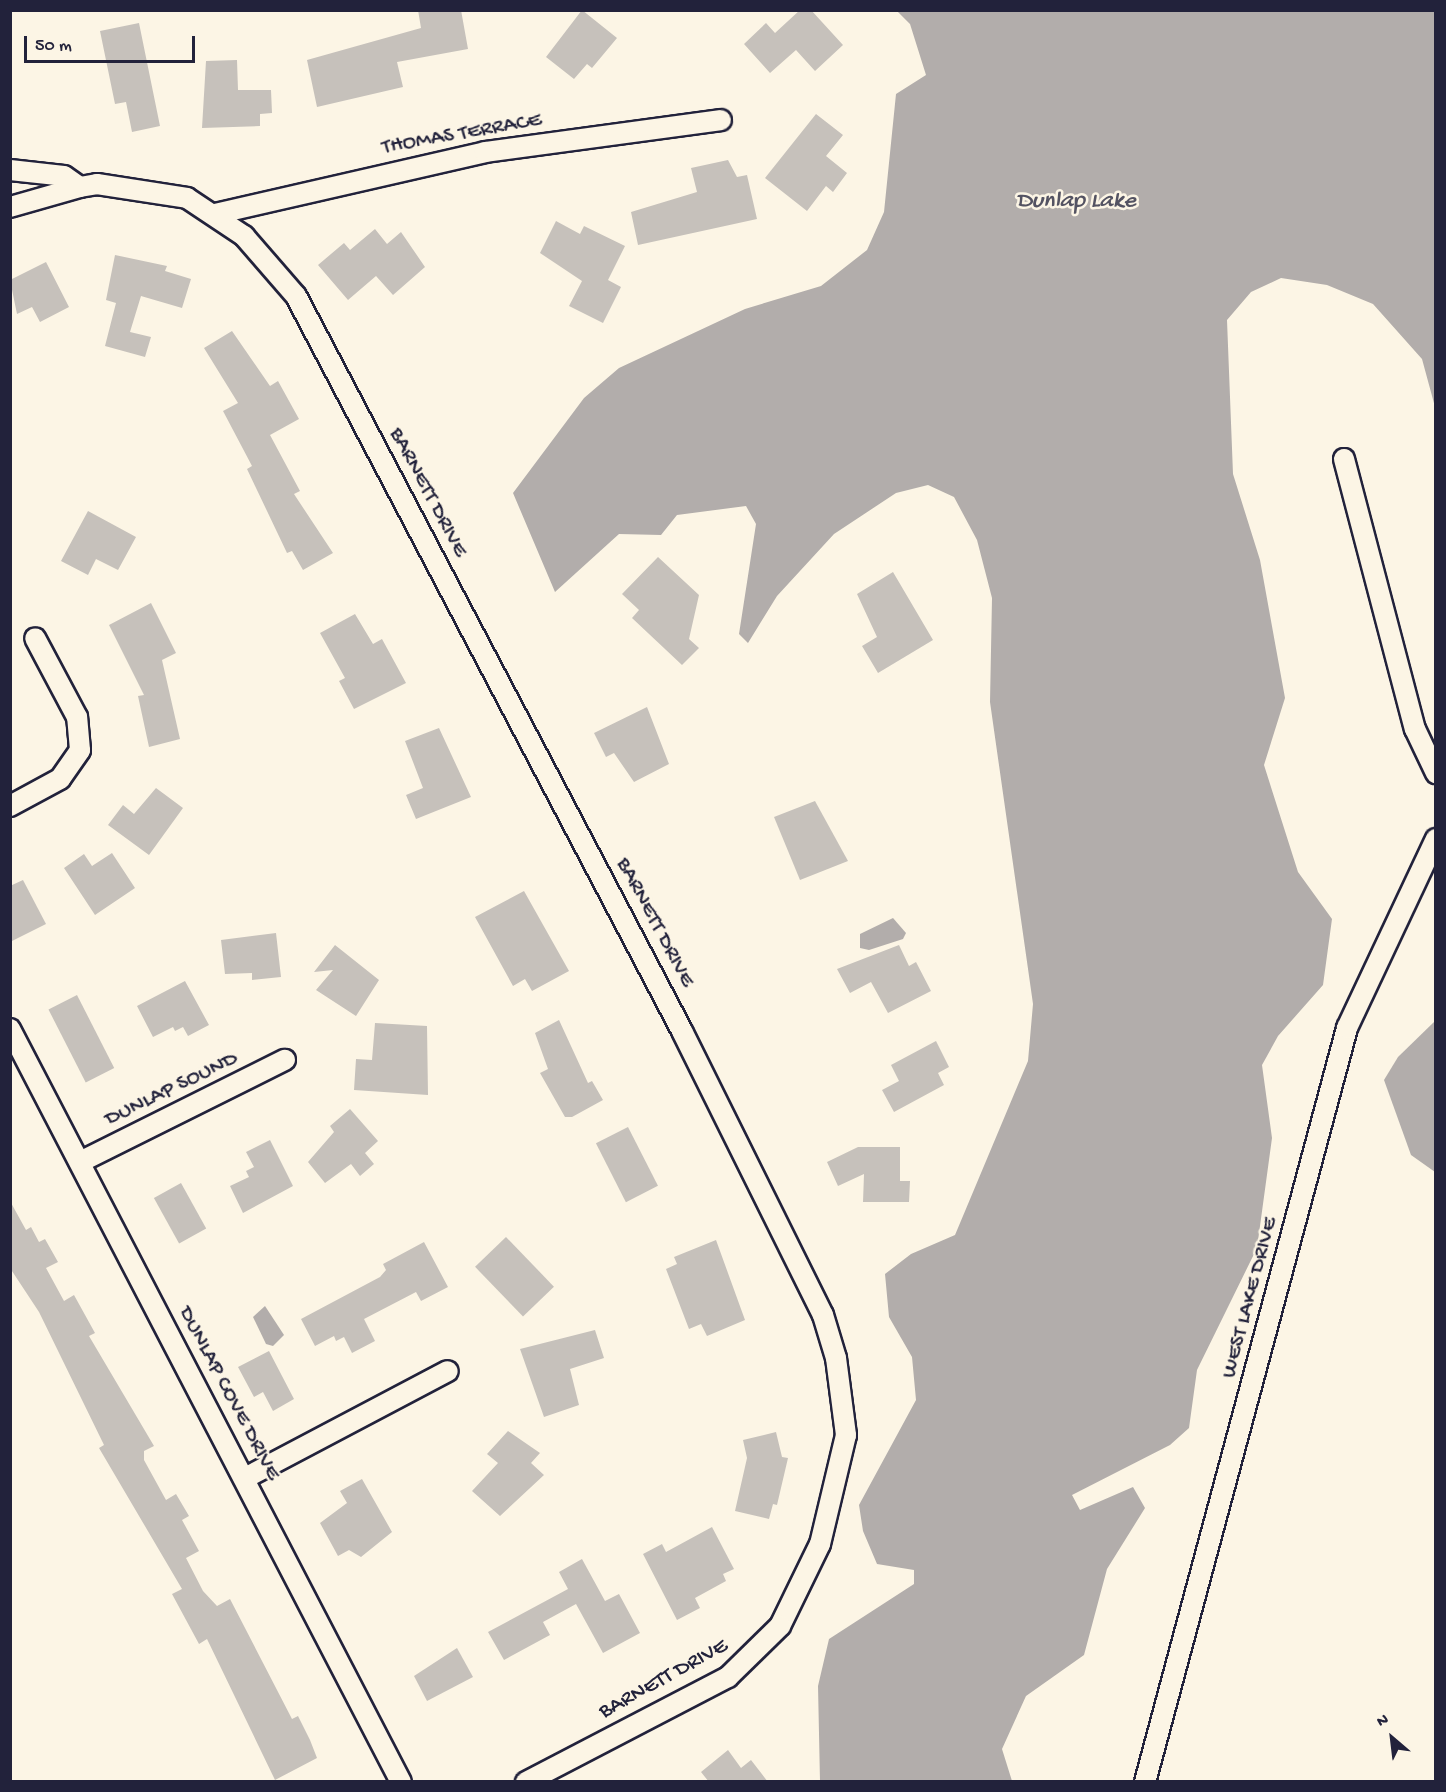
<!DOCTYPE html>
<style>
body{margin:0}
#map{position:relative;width:1446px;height:1792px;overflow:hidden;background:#fcf5e5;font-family:"Gochi Hand",sans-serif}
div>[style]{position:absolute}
.water>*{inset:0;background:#b2adab}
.building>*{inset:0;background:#c6c1bb;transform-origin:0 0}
.roads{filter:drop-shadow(2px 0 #22223b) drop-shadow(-2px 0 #22223b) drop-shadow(0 2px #22223b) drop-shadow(0 -2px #22223b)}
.minor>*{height:20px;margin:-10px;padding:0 10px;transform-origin:10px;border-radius:10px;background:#fcf5e5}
span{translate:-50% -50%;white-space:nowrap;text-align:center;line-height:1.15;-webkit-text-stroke:5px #fcf5e5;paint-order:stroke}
.street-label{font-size:22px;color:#22223b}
.water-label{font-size:24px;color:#545362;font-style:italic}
.frame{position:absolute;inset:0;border:12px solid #22223b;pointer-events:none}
.north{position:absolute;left:1362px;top:1708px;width:60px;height:60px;-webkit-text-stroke:4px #fcf5e5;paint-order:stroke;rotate:332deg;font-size:16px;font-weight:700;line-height:24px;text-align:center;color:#22223b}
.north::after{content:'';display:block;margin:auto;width:21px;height:27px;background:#22223b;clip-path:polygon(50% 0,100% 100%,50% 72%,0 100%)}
.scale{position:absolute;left:24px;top:36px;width:171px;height:27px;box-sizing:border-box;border:3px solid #22223b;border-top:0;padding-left:8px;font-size:18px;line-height:21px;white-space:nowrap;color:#22223b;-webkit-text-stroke:4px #fcf5e5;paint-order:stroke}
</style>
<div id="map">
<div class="water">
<i style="clip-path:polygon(897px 11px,1435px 11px,1435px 407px,1422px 359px,1373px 304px,1327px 285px,1281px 278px,1251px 292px,1227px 320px,1233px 474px,1260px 560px,1285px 698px,1264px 765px,1298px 872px,1332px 919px,1323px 985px,1278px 1036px,1262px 1065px,1272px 1138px,1257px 1248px,1197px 1370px,1189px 1428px,1170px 1445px,1072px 1495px,1080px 1510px,1133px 1487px,1145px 1508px,1107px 1569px,1084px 1655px,1026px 1696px,1002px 1749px,1012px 1781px,820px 1781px,818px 1686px,829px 1639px,914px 1584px,914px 1570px,877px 1564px,863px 1531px,859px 1505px,916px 1400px,912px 1357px,889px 1317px,885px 1274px,911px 1254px,955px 1235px,1028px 1061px,1033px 1004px,990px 702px,992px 598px,977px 540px,954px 497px,928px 485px,896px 493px,834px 534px,777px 596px,748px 643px,739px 634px,756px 524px,746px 506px,677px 515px,661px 535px,619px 534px,555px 592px,513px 493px,584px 398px,619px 368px,745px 309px,821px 286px,867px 250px,884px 212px,896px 94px,926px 75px,910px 24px)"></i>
<i style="clip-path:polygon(893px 918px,906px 933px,903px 939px,869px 950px,860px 948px,860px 934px)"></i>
<i style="clip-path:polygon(1435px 1021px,1435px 1172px,1411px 1155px,1384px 1080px,1398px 1057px)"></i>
<i style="clip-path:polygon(265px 1306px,284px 1335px,273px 1346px,266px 1344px,253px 1317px)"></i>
</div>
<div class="building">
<i style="clip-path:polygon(418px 10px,461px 10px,468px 49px,397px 62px,403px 87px,317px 107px,307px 60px,421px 28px)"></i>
<i style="clip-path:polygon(582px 10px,617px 38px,592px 68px,587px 64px,574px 79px,546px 57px)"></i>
<i style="clip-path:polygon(800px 10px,811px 10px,843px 45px,815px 71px,796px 50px,770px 73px,744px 44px,766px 23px,775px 33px)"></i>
<i style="clip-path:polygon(139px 23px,160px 126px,132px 132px,126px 102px,115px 104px,100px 31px)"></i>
<i style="clip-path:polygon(237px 60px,238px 90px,271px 90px,272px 113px,260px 114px,260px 126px,202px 128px,206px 61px)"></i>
<i style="clip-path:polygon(816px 114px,843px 135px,826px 156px,847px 173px,833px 192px,826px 186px,807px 211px,765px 178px)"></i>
<i style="clip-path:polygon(728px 160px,737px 177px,747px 175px,757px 219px,638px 245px,631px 212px,697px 192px,691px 168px)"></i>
<i style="clip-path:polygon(556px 221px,580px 234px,584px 226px,625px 246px,608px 280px,621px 287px,603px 323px,569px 306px,582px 281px,540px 253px)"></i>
<i style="clip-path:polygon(375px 229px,387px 244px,401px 232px,425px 267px,393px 295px,376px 276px,348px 300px,318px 265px,344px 243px,350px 250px)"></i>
<i style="clip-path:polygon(115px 255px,167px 266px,165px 271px,191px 279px,182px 308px,141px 296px,130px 332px,151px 337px,145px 357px,105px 346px,116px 303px,106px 300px)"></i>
<i style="clip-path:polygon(46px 262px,69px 307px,40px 322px,32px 307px,17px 314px,10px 280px)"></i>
<i style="clip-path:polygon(232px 331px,270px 386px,278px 381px,299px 419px,270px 435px,300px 491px,294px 494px,333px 553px,303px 570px,292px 551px,287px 553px,247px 469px,252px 466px,223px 411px,238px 403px,204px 348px)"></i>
<i style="clip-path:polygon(88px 511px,136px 537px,118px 570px,96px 559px,88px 575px,61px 561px)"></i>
<i style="clip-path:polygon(658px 557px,699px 595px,689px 639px,699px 648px,682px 665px,632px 618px,639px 610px,622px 594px)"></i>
<i style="clip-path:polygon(893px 572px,933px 640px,878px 673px,862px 646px,877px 637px,857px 594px)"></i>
<i style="clip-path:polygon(151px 603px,176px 653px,162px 660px,180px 739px,149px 747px,138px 696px,144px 695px,109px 625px)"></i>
<i style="clip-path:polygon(355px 614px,373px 644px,382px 639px,406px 683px,354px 709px,339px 681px,345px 678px,320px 633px)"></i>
<i style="clip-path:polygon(647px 707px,669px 764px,634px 782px,614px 753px,606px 757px,594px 733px)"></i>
<i style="clip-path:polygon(439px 728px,471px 797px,416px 819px,406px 795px,423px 788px,405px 741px)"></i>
<i style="clip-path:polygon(156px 788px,183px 808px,149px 855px,108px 825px,123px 805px,134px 814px)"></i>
<i style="clip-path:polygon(815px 801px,848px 861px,800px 880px,774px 817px)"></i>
<i style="clip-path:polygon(112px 853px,135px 888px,95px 915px,64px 868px,84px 854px,92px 866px)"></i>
<i style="clip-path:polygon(23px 880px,46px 924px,10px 942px,10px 886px)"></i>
<i style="clip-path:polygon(524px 891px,569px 971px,532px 991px,525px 979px,513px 986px,475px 917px)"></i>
<i style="clip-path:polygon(276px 933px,281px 977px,252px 980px,252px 973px,225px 974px,221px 940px)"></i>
<i style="clip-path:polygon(335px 945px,379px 980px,356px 1016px,316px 990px,333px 970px,314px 972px)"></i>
<i style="clip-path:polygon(899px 945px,909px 966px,916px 962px,931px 991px,888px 1013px,871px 982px,850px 993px,837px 969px)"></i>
<i style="clip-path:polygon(185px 981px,209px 1025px,188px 1036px,183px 1027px,175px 1031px,173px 1027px,153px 1037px,137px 1006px)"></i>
<i style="left:77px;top:995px;width:82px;height:32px;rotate:63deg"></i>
<i style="clip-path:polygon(559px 1020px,588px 1083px,592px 1081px,603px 1100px,572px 1117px,565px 1117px,540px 1073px,548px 1069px,535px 1033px)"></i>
<i style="clip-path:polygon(375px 1023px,427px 1026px,428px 1095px,354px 1090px,356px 1059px,372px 1060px)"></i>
<i style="clip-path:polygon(936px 1041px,949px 1067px,938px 1073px,944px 1085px,894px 1112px,882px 1090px,899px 1081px,891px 1065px)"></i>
<i style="clip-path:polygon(350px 1109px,378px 1141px,365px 1153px,374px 1164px,360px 1176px,351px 1164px,325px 1183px,308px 1162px,334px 1132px,330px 1126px)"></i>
<i style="left:628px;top:1127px;width:66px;height:36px;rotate:63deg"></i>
<i style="clip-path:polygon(270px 1140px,293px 1186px,243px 1213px,230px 1186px,249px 1177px,246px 1171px,254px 1167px,246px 1152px)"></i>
<i style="clip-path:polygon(858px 1147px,900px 1147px,900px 1181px,910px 1181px,909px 1202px,863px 1202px,864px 1174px,838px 1186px,827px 1162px)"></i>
<i style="left:181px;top:1183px;width:52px;height:31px;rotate:61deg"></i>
<i style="clip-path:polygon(10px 1201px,26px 1230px,31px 1227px,39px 1242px,45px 1239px,58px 1262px,46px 1268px,64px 1301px,74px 1295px,95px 1333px,89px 1336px,154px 1446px,144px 1451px,144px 1460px,166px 1500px,176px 1494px,189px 1516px,182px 1520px,199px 1551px,186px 1558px,203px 1591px,217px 1606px,230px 1599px,292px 1719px,298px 1716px,310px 1740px,317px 1758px,275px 1780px,207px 1639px,199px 1644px,172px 1594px,182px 1589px,99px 1448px,104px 1445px,39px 1312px,10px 1268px)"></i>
<i style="left:506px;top:1237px;width:69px;height:43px;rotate:46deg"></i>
<i style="clip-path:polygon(716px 1240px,745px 1320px,707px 1336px,701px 1324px,689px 1329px,666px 1269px,677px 1264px,674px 1257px)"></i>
<i style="clip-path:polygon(424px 1242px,448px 1287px,421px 1301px,416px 1292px,364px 1319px,375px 1341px,352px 1353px,344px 1337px,336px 1341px,334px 1336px,315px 1346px,301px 1319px,380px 1277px,386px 1270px,383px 1264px)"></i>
<i style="clip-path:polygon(595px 1330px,604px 1358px,570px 1369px,579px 1405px,544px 1417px,520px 1349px)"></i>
<i style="clip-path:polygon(269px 1351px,294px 1399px,273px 1411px,263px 1392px,254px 1397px,238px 1367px)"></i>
<i style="clip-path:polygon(508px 1431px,540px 1453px,531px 1463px,544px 1475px,500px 1516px,472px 1491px,498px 1463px,487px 1454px)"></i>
<i style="clip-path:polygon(776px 1432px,782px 1457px,788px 1458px,777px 1505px,773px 1504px,769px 1519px,735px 1511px,747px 1458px,743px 1440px)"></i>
<i style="clip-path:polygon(362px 1479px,392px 1532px,361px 1557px,349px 1550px,338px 1556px,320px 1523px,347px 1503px,340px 1491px)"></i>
<i style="clip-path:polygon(712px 1527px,734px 1569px,723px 1574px,726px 1581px,695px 1598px,700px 1608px,677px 1620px,643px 1554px,662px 1544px,666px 1552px)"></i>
<i style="clip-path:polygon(582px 1559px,605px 1601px,619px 1594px,640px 1633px,603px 1653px,576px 1604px,543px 1622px,550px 1635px,504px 1660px,488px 1632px,568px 1589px,559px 1572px)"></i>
<i style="clip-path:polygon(457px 1648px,473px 1677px,427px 1701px,414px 1676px)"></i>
<i style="clip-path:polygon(728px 1750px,741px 1768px,751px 1760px,768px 1782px,709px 1782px,701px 1772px)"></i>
</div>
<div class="roads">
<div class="minor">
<i style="left:10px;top:170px;width:54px;rotate:6.3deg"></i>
<i style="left:64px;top:176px;width:19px;rotate:35deg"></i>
<i style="left:80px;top:187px;width:17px;rotate:-10deg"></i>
<i style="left:97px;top:184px;width:91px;rotate:8.8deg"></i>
<i style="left:187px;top:198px;width:69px;rotate:33.7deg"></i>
<i style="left:244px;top:236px;width:79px;rotate:49.1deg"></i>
<i style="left:296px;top:296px;width:830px;rotate:62.29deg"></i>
<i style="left:682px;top:1031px;width:317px;rotate:63.6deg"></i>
<i style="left:823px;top:1315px;width:45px;rotate:73.2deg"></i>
<i style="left:836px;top:1358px;width:78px;rotate:82.6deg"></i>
<i style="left:846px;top:1435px;width:112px;rotate:103.4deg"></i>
<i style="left:820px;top:1544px;width:91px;rotate:116deg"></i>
<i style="left:780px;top:1626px;width:73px;rotate:135.6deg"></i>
<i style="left:728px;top:1677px;width:228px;rotate:152.5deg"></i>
<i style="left:10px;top:207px;width:73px;rotate:-15.9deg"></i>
<i style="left:215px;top:214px;width:277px;rotate:-12.9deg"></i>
<i style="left:485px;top:152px;width:238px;rotate:-7.7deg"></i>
<i style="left:1344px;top:459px;width:279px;rotate:75.3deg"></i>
<i style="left:1415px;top:729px;width:49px;rotate:64.5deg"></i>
<i style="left:10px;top:806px;width:57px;rotate:-28.4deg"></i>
<i style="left:60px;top:779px;width:35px;rotate:-55deg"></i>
<i style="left:80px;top:750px;width:33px;rotate:-95deg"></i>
<i style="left:77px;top:717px;width:89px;rotate:-118deg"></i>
<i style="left:10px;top:1029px;width:848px;rotate:62.56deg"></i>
<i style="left:80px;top:1162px;width:229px;rotate:-26.5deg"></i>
<i style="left:245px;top:1478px;width:229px;rotate:-27.8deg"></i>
<i style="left:1145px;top:1782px;width:781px;rotate:-75deg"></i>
<i style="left:1347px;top:1028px;width:209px;rotate:-64.8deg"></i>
</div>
</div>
<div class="street-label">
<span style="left:462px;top:135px;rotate:-10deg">THOMAS TERRACE</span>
<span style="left:427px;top:493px;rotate:62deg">BARNETT DRIVE</span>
<span style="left:654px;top:923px;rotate:62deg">BARNETT DRIVE</span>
<span style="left:172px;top:1090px;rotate:-26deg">DUNLAP SOUND</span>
<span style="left:1251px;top:1298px;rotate:-75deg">WEST LAKE DRIVE</span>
<span style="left:228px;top:1394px;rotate:62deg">DUNLAP COVE DRIVE</span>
<span style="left:664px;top:1680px;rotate:-29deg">BARNETT DRIVE</span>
</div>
<div class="water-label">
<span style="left:1076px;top:202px">Dunlap Lake</span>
</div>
<div class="frame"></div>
<div class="north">N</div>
<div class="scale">50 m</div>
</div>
